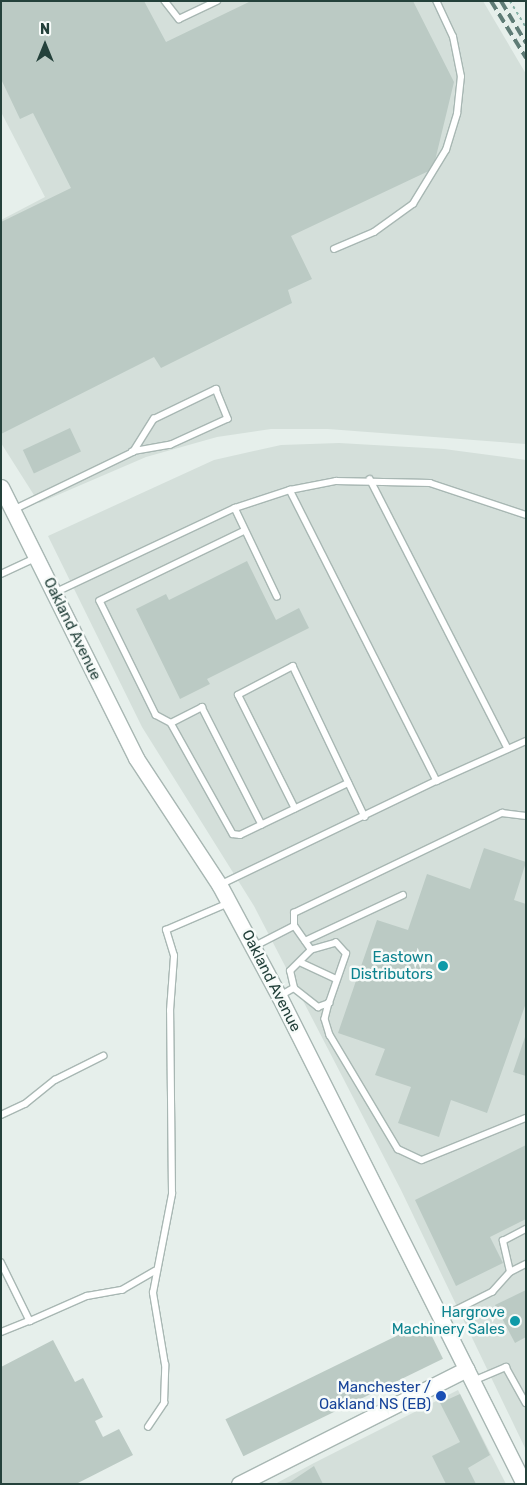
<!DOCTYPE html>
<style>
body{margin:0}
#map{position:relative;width:527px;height:1485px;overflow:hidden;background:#e6efeb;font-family:Rubik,sans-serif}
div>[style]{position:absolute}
.built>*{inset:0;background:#d4dfda}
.building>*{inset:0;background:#bbcac4;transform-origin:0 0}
.path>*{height:2px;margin-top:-1px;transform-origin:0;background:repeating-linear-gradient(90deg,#86b2a7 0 2.5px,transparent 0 6.5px)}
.roads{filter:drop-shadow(1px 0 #a8b7b3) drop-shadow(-1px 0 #a8b7b3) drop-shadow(0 1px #a8b7b3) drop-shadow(0 -1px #a8b7b3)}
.lane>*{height:5.5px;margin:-2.75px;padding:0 2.75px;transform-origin:2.75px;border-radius:2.75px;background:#fff}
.secondary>*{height:15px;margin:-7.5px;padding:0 7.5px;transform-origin:7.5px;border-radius:7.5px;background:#fff}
.rail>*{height:4px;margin-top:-2px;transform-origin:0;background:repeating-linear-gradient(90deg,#5f7c76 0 10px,transparent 0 15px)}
.dots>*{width:14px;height:14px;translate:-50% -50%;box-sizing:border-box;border:2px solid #f7fbf9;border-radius:50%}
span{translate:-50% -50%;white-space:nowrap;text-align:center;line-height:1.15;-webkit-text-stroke:5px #f7fbf9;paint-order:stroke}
.street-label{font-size:15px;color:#24413b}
.culture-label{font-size:15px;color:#0d838f}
.right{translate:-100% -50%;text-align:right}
.transit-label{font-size:15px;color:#164399}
.frame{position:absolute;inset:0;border:2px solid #24413b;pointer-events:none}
.north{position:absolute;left:20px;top:20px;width:50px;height:50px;-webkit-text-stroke:4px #f7fbf9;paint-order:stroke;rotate:0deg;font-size:14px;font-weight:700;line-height:20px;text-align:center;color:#24413b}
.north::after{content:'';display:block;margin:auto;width:18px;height:22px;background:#24413b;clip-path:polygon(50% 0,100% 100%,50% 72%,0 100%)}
</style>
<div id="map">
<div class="built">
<i style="clip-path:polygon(1px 1px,483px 1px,526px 74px,526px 444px,328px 429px,271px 429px,217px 437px,146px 457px,39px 503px,1px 443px,1px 220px,45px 197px,1px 112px)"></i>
<i style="clip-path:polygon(339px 443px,444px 449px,526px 460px,526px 1450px,401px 1190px,254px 906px,142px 727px,48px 536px,214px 460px,281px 445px)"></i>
<i style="clip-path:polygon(458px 1390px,506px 1484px,275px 1484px,314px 1463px)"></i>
</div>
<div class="building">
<i style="clip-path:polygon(1px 1px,144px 1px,166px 42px,251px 1px,413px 1px,454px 82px,433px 169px,291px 236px,312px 279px,288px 290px,292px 303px,161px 368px,154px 357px,1px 434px,1px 222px,71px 188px,33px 113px,20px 119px,1px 79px)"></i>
<i style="left:70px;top:428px;width:26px;height:52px;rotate:65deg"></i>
<i style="clip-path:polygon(247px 561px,276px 620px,299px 608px,309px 628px,207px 679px,210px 684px,180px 699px,136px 609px,166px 594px,169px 600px)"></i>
<i style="clip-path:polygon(484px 848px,526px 862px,514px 900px,526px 904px,526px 1003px,487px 1113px,451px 1100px,439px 1137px,398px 1123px,411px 1087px,375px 1075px,385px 1049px,338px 1033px,377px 920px,408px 930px,427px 874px,470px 889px)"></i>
<i style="clip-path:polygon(525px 1037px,526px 1037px,526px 1076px,513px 1072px)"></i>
<i style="clip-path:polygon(526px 1145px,526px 1219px,490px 1237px,503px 1263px,456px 1286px,415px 1200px)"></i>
<i style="clip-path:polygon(526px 1290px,526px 1337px,515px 1343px,495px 1305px)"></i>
<i style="left:425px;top:1322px;width:41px;height:222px;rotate:64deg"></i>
<i style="clip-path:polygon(53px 1340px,75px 1382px,83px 1378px,103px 1417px,95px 1421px,103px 1437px,119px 1429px,133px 1455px,76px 1484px,1px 1484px,1px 1367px)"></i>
<i style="clip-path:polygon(460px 1394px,490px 1455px,468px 1468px,476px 1484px,446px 1484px,432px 1456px,460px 1442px,440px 1403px)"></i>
<i style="clip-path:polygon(314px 1466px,323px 1484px,280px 1484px,290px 1482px)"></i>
</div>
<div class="path">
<i style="left:510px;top:1px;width:31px;rotate:59deg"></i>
</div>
<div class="roads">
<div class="lane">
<i style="left:165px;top:1px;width:23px;rotate:52deg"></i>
<i style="left:179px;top:19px;width:42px;rotate:-25.3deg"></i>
<i style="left:334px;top:249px;width:43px;rotate:-23deg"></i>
<i style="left:374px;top:232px;width:48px;rotate:-35.7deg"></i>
<i style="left:413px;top:204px;width:63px;rotate:-58.6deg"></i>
<i style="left:446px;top:150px;width:38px;rotate:-73deg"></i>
<i style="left:457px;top:114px;width:37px;rotate:-84deg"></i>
<i style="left:461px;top:77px;width:41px;rotate:-101.3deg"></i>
<i style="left:453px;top:37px;width:40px;rotate:-115deg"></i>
<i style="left:370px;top:479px;width:303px;rotate:62.9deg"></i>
<i style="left:290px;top:490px;width:47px;rotate:-11.1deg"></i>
<i style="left:336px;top:481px;width:94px;rotate:1.2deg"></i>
<i style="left:430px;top:483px;width:101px;rotate:18.4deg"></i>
<i style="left:235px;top:508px;width:98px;rotate:64.5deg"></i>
<i style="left:13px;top:510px;width:133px;rotate:-25.8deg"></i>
<i style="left:133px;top:452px;width:39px;rotate:-58deg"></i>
<i style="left:154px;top:419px;width:69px;rotate:-25.8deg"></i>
<i style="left:216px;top:389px;width:32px;rotate:68deg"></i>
<i style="left:228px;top:419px;width:63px;rotate:155.5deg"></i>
<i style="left:171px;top:445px;width:39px;rotate:170deg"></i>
<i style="left:245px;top:531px;width:161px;rotate:154.2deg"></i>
<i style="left:100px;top:601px;width:127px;rotate:63.8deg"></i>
<i style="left:156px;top:715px;width:17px;rotate:28deg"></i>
<i style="left:171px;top:723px;width:127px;rotate:60.8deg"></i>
<i style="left:233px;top:834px;width:7px;rotate:8deg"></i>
<i style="left:240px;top:835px;width:120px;rotate:-25.7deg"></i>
<i style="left:1px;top:574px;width:38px;rotate:-25deg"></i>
<i style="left:54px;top:593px;width:200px;rotate:-25.2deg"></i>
<i style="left:235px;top:508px;width:58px;rotate:-18.1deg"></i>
<i style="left:290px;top:490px;width:326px;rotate:63.2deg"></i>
<i style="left:437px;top:781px;width:240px;rotate:154.3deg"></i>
<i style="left:171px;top:723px;width:35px;rotate:-27deg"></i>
<i style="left:202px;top:707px;width:132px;rotate:63deg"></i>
<i style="left:437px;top:781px;width:98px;rotate:-24.2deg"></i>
<i style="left:295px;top:809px;width:127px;rotate:-116.6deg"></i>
<i style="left:238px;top:695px;width:62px;rotate:-27.8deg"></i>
<i style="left:293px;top:666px;width:167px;rotate:64.5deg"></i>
<i style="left:305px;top:941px;width:108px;rotate:-25.1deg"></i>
<i style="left:253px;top:947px;width:46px;rotate:-27.1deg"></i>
<i style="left:294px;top:926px;width:13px;rotate:-90deg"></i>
<i style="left:294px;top:913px;width:231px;rotate:-25.7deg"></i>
<i style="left:502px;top:813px;width:24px;rotate:7deg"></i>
<i style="left:302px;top:963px;width:38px;rotate:25deg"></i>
<i style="left:294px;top:988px;width:17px;rotate:-103deg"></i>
<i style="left:290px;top:971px;width:30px;rotate:-45deg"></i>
<i style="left:280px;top:996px;width:16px;rotate:-30deg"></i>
<i style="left:294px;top:988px;width:31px;rotate:38deg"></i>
<i style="left:318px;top:1007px;width:12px;rotate:-20deg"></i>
<i style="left:329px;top:1003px;width:52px;rotate:-70.9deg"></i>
<i style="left:346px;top:954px;width:15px;rotate:-132deg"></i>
<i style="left:336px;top:943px;width:26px;rotate:164deg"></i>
<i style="left:311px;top:950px;width:29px;rotate:-125deg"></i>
<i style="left:329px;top:1003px;width:16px;rotate:104deg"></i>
<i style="left:325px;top:1019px;width:17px;rotate:73deg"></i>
<i style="left:330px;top:1035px;width:133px;rotate:59.2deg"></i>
<i style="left:398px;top:1149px;width:26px;rotate:25deg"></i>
<i style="left:422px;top:1160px;width:112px;rotate:-22deg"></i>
<i style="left:1px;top:1115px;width:26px;rotate:-25deg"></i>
<i style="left:25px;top:1104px;width:38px;rotate:-39deg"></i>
<i style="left:55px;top:1080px;width:54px;rotate:-26.6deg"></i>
<i style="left:1px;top:1262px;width:66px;rotate:63.8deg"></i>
<i style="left:30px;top:1321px;width:31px;rotate:158deg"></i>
<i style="left:510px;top:1272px;width:32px;rotate:-103deg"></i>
<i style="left:503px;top:1241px;width:26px;rotate:-28deg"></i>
<i style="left:442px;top:1317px;width:56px;rotate:-26.6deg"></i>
<i style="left:492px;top:1292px;width:27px;rotate:-48deg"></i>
<i style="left:510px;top:1272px;width:18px;rotate:-27deg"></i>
<i style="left:30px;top:1321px;width:62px;rotate:-23.7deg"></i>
<i style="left:87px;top:1296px;width:36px;rotate:-10deg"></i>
<i style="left:122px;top:1290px;width:38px;rotate:-30deg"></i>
<i style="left:473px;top:1381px;width:36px;rotate:-23deg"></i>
<i style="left:506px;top:1367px;width:41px;rotate:60.9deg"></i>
<i style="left:148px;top:1427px;width:29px;rotate:-56deg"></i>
<i style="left:164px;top:1403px;width:38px;rotate:-88deg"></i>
<i style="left:165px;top:1365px;width:73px;rotate:-99.5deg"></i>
<i style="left:153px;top:1293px;width:101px;rotate:-79.1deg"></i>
<i style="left:172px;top:1194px;width:183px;rotate:-90.6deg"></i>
<i style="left:170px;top:1011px;width:55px;rotate:-85.8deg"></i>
<i style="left:174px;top:956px;width:27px;rotate:-107deg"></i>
<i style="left:166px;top:930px;width:69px;rotate:-23.2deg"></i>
</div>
<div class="secondary">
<i style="left:1px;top:487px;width:303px;rotate:63.5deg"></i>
<i style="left:136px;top:758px;width:153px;rotate:56.7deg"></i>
<i style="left:220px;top:886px;width:125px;rotate:61.8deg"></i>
<i style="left:279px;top:996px;width:546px;rotate:63.34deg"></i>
<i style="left:239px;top:1484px;width:255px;rotate:-26.8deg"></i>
</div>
</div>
<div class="rail">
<i style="left:491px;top:1px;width:67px;rotate:58.4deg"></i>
<i style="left:501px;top:1px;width:49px;rotate:59.2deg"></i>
</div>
<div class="dots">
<i style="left:443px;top:966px;background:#0f9aa8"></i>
<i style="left:515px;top:1321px;background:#0f9aa8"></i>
<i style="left:441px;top:1396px;background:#1a4fb4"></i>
</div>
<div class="street-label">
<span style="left:72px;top:629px;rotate:64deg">Oakland Avenue</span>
<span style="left:271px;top:981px;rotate:63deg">Oakland Avenue</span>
</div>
<div class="culture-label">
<span class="right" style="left:433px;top:966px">Eastown<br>Distributors</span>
<span class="right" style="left:505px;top:1321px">Hargrove<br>Machinery Sales</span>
</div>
<div class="transit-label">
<span class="right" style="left:431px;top:1396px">Manchester /<br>Oakland NS (EB)</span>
</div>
<div class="frame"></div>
<div class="north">N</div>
</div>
